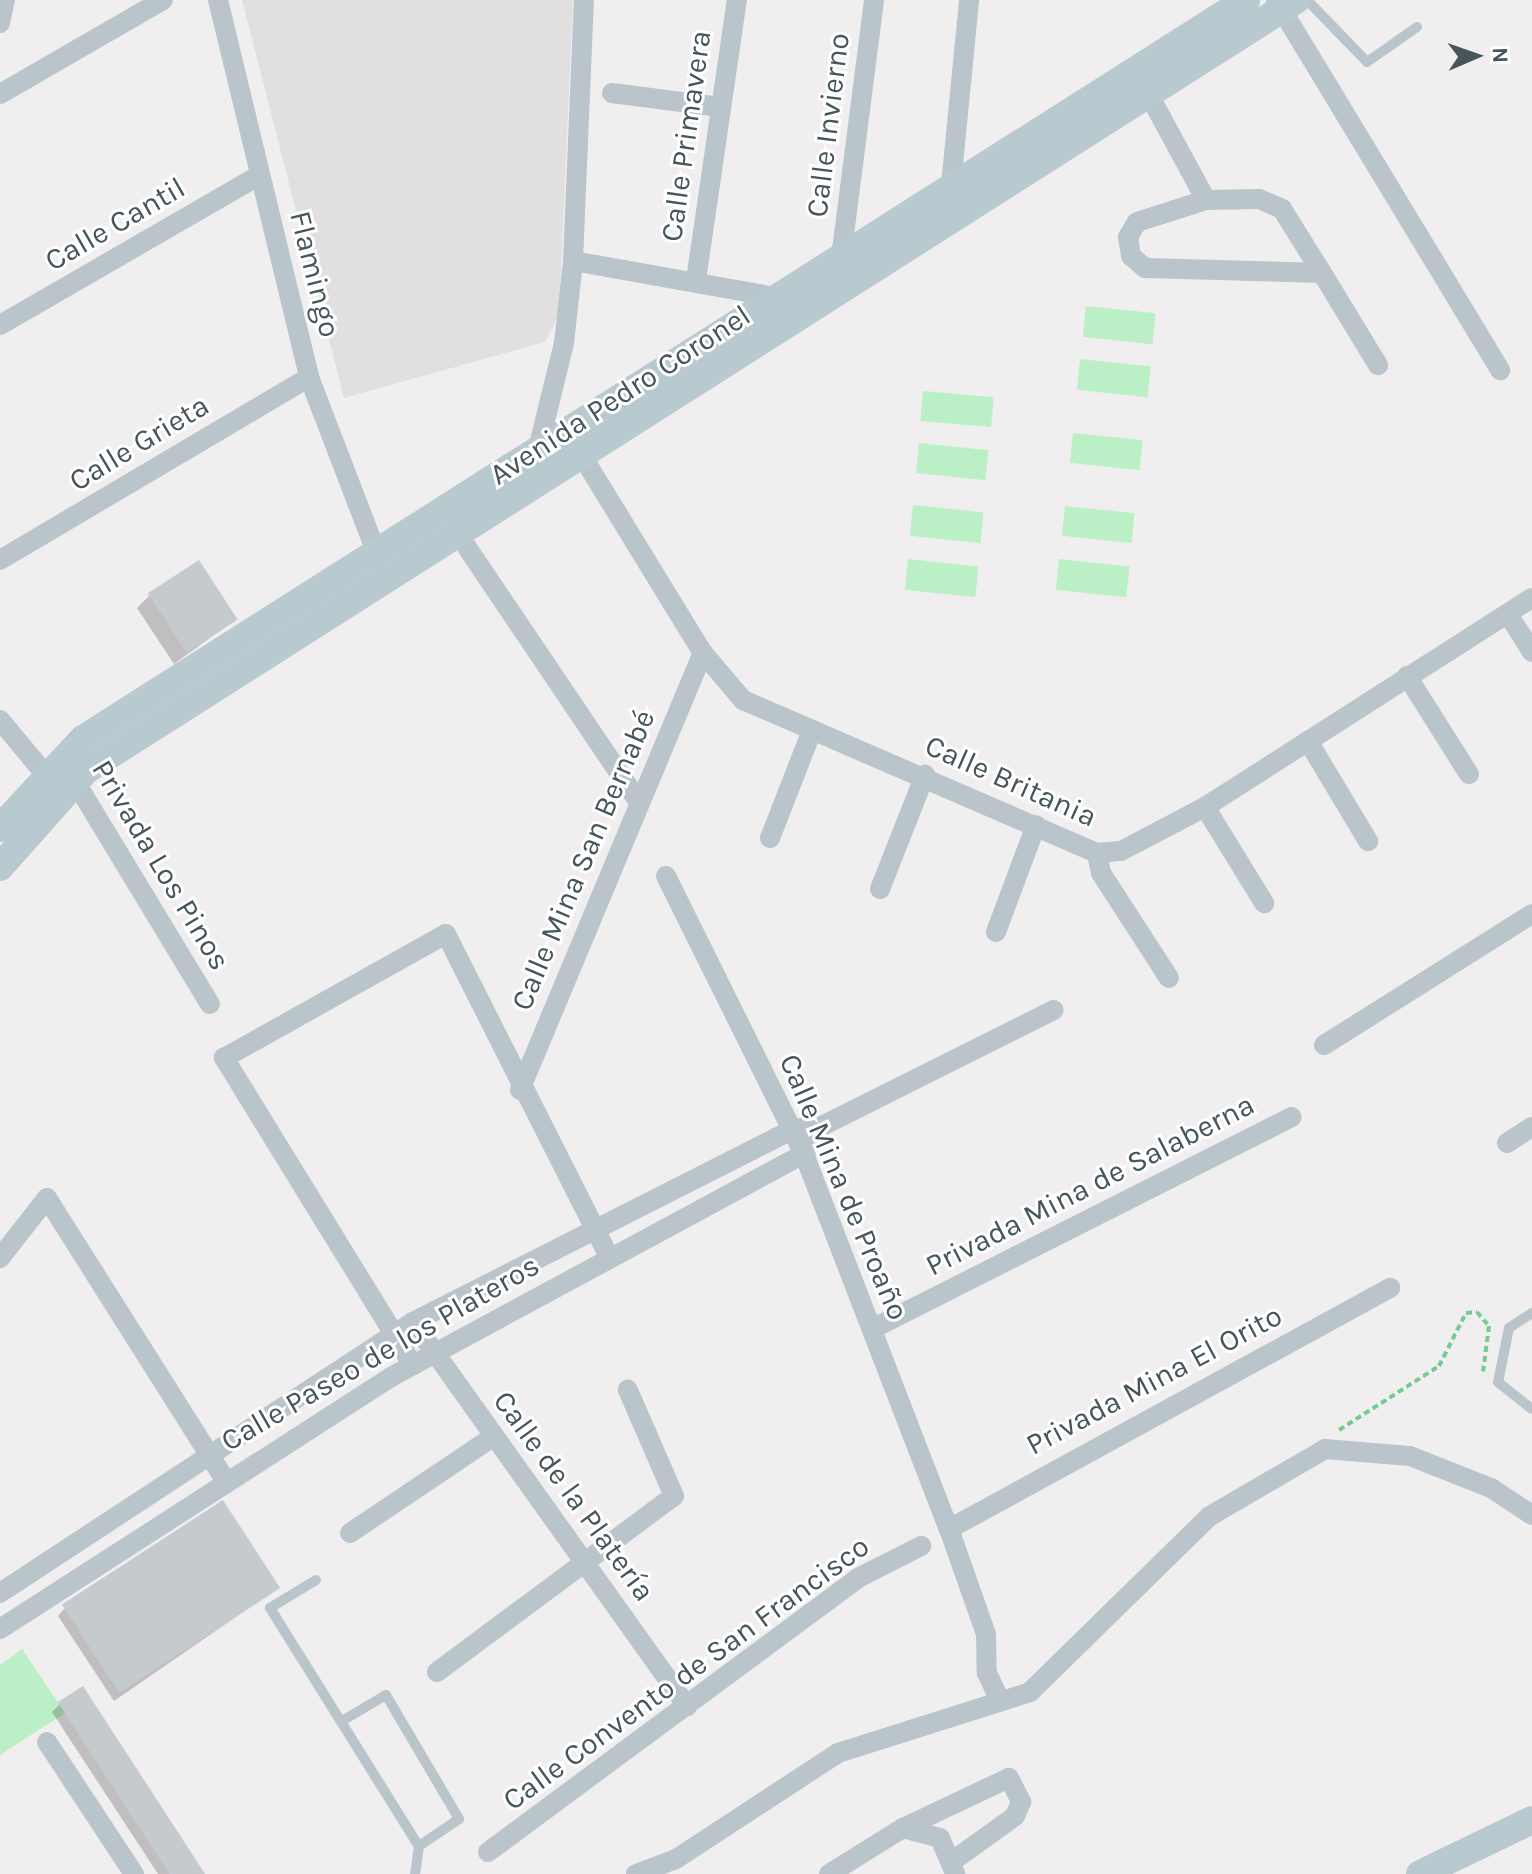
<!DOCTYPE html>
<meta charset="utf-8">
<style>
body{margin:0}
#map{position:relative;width:1532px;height:1874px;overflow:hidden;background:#f0eeee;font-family:Karla,sans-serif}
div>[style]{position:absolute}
.education>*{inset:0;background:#e1dfe0}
.green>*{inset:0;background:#bbefc5;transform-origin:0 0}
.shadow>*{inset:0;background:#0003}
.building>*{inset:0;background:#c4cace;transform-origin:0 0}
.path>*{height:4px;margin-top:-2px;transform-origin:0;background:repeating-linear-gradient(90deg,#73cd8f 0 6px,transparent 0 10px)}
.lane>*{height:10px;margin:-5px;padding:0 5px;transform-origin:5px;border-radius:5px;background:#b9c5cb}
.street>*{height:20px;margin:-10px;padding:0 10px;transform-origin:10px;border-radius:10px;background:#b9c5cb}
.secondary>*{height:28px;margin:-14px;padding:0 14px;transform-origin:14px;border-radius:14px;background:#b9c9d0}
span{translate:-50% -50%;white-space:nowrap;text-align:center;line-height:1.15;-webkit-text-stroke:6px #fff;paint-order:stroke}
.street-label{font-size:30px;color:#46555b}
.north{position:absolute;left:1436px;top:16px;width:80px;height:80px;-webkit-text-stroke:6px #fff;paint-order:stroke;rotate:88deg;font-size:22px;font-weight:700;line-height:32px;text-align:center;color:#46555b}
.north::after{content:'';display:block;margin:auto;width:28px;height:36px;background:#46555b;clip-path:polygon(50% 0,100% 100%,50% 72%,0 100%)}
</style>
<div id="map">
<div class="education">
<i style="clip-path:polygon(242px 0,573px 0,559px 315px,545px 342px,344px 398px)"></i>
</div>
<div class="green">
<i style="left:1086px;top:306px;width:70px;height:31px;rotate:6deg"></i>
<i style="left:1080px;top:359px;width:71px;height:31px;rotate:6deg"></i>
<i style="left:923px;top:391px;width:71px;height:30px;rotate:5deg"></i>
<i style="left:1073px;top:433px;width:70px;height:30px;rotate:6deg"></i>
<i style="left:919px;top:443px;width:70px;height:30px;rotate:6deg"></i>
<i style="left:913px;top:505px;width:71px;height:31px;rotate:6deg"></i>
<i style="left:1065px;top:506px;width:70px;height:30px;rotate:6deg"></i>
<i style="left:908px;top:559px;width:71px;height:31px;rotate:6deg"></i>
<i style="left:1059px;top:559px;width:71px;height:31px;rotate:6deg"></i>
<i style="clip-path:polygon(22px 1649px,65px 1713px,0 1755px,0 1665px)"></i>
</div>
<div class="shadow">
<i style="clip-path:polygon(149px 596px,236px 619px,174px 664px,137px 608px)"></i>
<i style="clip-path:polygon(279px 1587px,114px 1701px,58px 1616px,65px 1608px)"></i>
<i style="clip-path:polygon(60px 1704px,204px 1874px,158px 1874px,52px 1712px)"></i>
</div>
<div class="building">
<i style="left:199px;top:560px;width:71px;height:61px;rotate:57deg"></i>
<i style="left:223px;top:1500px;width:105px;height:192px;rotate:57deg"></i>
<i style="left:83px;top:1686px;width:225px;height:30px;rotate:57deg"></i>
</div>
<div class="path">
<i style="left:1339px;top:1430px;width:119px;rotate:-32.6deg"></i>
<i style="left:1439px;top:1366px;width:59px;rotate:-63deg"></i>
<i style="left:1466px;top:1313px;width:11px;rotate:-5deg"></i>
<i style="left:1477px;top:1312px;width:18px;rotate:49deg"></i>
<i style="left:1489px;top:1326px;width:46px;rotate:97.4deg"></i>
</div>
<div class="lane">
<i style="left:1307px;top:0;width:86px;rotate:45.9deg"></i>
<i style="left:1367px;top:62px;width:61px;rotate:-35deg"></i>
<i style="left:1532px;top:1313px;width:27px;rotate:147deg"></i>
<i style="left:1509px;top:1328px;width:55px;rotate:101.5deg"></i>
<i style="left:1498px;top:1382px;width:43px;rotate:38.5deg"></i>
<i style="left:316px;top:1580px;width:54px;rotate:148.7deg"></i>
<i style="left:270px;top:1608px;width:281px;rotate:58deg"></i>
<i style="left:419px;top:1846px;width:28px;rotate:98deg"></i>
<i style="left:342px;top:1721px;width:51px;rotate:-30.6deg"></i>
<i style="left:386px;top:1695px;width:144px;rotate:59.5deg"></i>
<i style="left:459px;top:1819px;width:48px;rotate:146deg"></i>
</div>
<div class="street">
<i style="left:218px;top:0;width:388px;rotate:76.4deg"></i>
<i style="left:309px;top:377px;width:190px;rotate:69deg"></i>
<i style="left:1276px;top:0;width:433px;rotate:58.8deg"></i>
<i style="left:0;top:23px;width:24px;rotate:-78deg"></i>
<i style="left:612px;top:93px;width:109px;rotate:7.4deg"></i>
<i style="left:0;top:94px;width:188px;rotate:-30deg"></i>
<i style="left:1149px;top:95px;width:119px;rotate:61.5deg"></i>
<i style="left:951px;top:185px;width:186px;rotate:-84.4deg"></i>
<i style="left:841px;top:258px;width:260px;rotate:-82.7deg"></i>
<i style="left:573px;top:261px;width:217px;rotate:10.1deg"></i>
<i style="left:1322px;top:273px;width:177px;rotate:-178.4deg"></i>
<i style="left:1145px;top:268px;width:18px;rotate:-139deg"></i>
<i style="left:1131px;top:256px;width:19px;rotate:-99deg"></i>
<i style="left:1128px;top:237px;width:17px;rotate:-59deg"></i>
<i style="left:1137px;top:222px;width:72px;rotate:-17.7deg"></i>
<i style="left:1206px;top:200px;width:53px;rotate:-1.1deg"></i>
<i style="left:1259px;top:199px;width:25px;rotate:23deg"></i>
<i style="left:1282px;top:209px;width:75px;rotate:58deg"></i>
<i style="left:1322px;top:273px;width:108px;rotate:58.7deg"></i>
<i style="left:696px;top:280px;width:283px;rotate:-81.7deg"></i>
<i style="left:0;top:325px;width:300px;rotate:-30deg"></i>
<i style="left:538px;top:449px;width:109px;rotate:-76.2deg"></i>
<i style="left:564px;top:343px;width:82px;rotate:-83.7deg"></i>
<i style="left:573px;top:261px;width:261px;rotate:-87.6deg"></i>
<i style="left:584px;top:459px;width:228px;rotate:58.5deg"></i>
<i style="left:703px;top:653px;width:62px;rotate:49.6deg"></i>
<i style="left:743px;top:700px;width:386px;rotate:23.4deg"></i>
<i style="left:1097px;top:853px;width:24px;rotate:-5deg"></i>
<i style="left:1121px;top:851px;width:95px;rotate:-27.6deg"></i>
<i style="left:1205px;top:807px;width:388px;rotate:-32.6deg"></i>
<i style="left:460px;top:537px;width:318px;rotate:56deg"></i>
<i style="left:0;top:560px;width:359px;rotate:-30.6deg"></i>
<i style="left:1508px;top:614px;width:45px;rotate:57.7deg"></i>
<i style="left:1407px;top:676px;width:116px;rotate:57.7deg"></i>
<i style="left:0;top:720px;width:70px;rotate:50.2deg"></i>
<i style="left:1308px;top:741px;width:117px;rotate:59deg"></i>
<i style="left:70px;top:773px;width:270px;rotate:58.8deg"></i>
<i style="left:1205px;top:807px;width:113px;rotate:58.4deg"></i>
<i style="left:770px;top:838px;width:116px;rotate:-68.7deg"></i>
<i style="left:1097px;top:853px;width:20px;rotate:79deg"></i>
<i style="left:1101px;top:873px;width:125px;rotate:57.1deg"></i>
<i style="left:666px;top:876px;width:310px;rotate:63.6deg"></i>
<i style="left:804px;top:1154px;width:402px;rotate:68.9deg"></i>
<i style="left:949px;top:1529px;width:111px;rotate:70.6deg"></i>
<i style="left:986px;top:1634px;width:39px;rotate:89deg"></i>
<i style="left:987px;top:1673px;width:31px;rotate:65deg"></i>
<i style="left:880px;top:889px;width:123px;rotate:-68.5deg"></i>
<i style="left:996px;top:932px;width:114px;rotate:-69.5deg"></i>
<i style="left:1324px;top:1045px;width:246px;rotate:-32.2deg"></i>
<i style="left:520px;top:1090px;width:474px;rotate:-67.3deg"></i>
<i style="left:1507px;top:1143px;width:30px;rotate:-33deg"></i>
<i style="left:0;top:1258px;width:76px;rotate:-51.9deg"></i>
<i style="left:47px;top:1198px;width:331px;rotate:57.7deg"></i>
<i style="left:413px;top:1322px;width:472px;rotate:54.5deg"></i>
<i style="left:872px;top:1329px;width:470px;rotate:-26.8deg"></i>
<i style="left:413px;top:1365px;width:361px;rotate:-121.6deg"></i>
<i style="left:224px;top:1058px;width:254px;rotate:-29.2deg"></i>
<i style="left:446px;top:934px;width:361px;rotate:63.2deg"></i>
<i style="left:949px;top:1529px;width:503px;rotate:-28.66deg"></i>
<i style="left:350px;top:1533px;width:172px;rotate:-33.9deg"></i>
<i style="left:0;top:1593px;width:494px;rotate:-33.3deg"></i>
<i style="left:413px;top:1322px;width:426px;rotate:-26.9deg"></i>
<i style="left:793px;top:1129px;width:29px;rotate:-6deg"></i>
<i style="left:822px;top:1126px;width:259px;rotate:-26.6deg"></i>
<i style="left:0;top:1629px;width:465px;rotate:-32.8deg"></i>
<i style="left:391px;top:1377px;width:469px;rotate:-28.4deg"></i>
<i style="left:804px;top:1154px;width:33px;rotate:-57deg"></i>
<i style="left:437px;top:1672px;width:295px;rotate:-36.6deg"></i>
<i style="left:674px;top:1496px;width:116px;rotate:-113.5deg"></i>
<i style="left:47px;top:1742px;width:158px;rotate:56.6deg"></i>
<i style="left:903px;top:1828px;width:117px;rotate:-25.3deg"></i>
<i style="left:1009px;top:1778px;width:27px;rotate:63deg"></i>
<i style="left:1021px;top:1802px;width:15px;rotate:113deg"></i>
<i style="left:1015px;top:1816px;width:75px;rotate:144.2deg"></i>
<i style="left:488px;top:1852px;width:460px;rotate:-36.5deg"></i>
<i style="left:858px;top:1578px;width:71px;rotate:-26.9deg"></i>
<i style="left:636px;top:1874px;width:43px;rotate:-20.6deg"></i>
<i style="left:676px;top:1859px;width:194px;rotate:-33.2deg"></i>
<i style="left:838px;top:1753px;width:201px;rotate:-17.6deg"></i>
<i style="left:1030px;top:1692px;width:252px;rotate:-44.4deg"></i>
<i style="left:1210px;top:1516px;width:133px;rotate:-30.2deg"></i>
<i style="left:1325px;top:1449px;width:85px;rotate:4.7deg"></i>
<i style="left:1410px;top:1456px;width:87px;rotate:21.6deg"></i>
<i style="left:1491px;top:1488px;width:49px;rotate:33.4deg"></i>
<i style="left:829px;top:1874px;width:87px;rotate:-31.9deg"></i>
<i style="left:903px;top:1828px;width:38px;rotate:15deg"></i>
<i style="left:940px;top:1838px;width:39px;rotate:67deg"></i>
</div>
<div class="secondary">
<i style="left:0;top:828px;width:122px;rotate:-47deg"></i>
<i style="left:83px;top:739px;width:1378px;rotate:-32.43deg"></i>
<i style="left:0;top:867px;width:130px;rotate:-48.4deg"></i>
<i style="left:86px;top:770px;width:1434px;rotate:-32.47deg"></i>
<i style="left:1420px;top:1874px;width:124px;rotate:-25.7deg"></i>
</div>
<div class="street-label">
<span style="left:828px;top:125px;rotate:-83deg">Calle Invierno</span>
<span style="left:686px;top:136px;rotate:-82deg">Calle Primavera</span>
<span style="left:115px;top:224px;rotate:-30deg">Calle Cantil</span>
<span style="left:315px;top:274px;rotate:76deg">Flamingo</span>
<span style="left:620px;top:395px;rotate:-33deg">Avenida Pedro Coronel</span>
<span style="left:139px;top:443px;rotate:-31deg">Calle Grieta</span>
<span style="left:1011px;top:781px;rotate:24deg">Calle Britania</span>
<span style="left:583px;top:860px;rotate:-67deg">Calle Mina San Bernabé</span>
<span style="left:161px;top:865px;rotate:59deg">Privada Los Pinos</span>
<span style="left:1090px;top:1185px;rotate:-27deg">Privada Mina de Salaberna</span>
<span style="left:844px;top:1187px;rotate:67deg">Calle Mina de Proaño</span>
<span style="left:380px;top:1353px;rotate:-30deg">Calle Paseo de los Plateros</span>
<span style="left:1154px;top:1380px;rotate:-28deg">Privada Mina El Orito</span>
<span style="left:574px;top:1496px;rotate:54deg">Calle de la Platería</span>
<span style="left:686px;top:1673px;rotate:-36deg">Calle Convento de San Francisco</span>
</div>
<div class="north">N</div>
</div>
